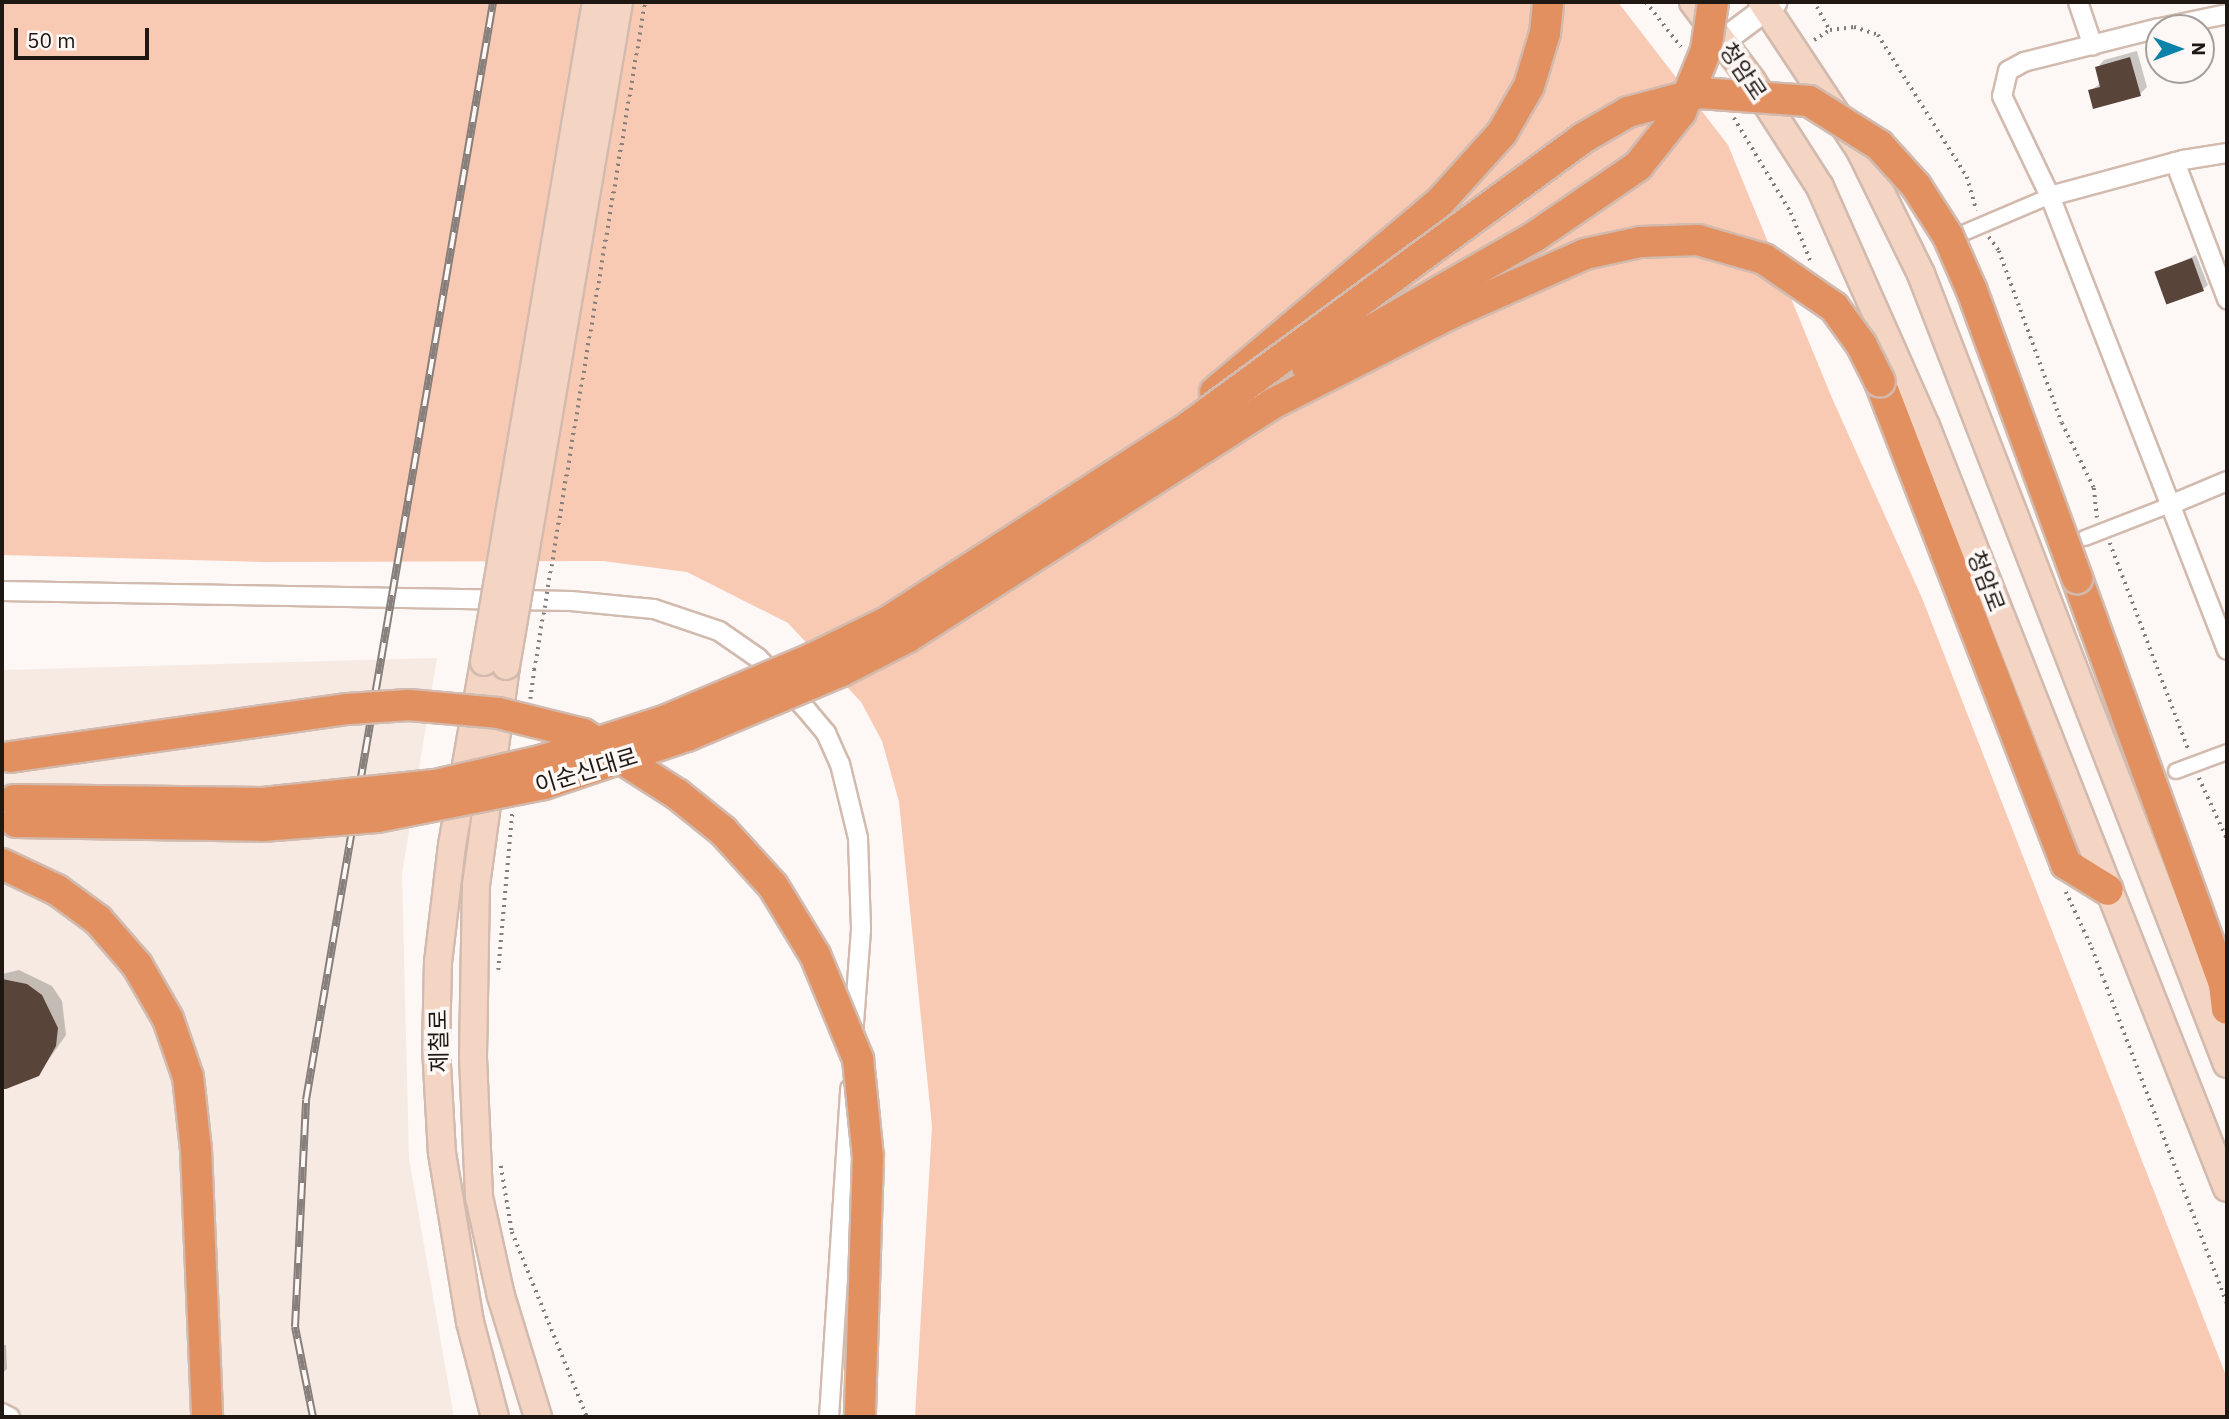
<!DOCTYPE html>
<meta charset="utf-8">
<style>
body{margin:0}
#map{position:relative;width:2229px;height:1419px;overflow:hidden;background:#fdf8f6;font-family:"IBM Plex Sans","Noto Sans KR",sans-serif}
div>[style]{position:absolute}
.built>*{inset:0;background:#f7eae3}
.water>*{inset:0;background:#f9cab3}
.shadow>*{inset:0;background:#0003}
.building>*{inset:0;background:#584439;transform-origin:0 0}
.path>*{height:3.5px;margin-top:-1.75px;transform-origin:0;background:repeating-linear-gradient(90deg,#837d79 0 2px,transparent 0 7px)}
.roads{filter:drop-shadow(2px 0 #d2baae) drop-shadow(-2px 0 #d2baae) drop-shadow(0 2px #d2baae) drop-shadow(0 -2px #d2baae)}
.pedestrian>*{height:14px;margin:-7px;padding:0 7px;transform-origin:7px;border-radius:7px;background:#fff}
.minor>*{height:18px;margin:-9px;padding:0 9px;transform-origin:9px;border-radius:9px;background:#fff}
.tertiary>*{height:23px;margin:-11.5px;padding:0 11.5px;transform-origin:11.5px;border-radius:11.5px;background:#fff}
.secondary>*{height:26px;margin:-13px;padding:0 13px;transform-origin:13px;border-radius:13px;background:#f4d5c4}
.trunk>*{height:30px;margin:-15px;padding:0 15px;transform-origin:15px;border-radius:15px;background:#e29060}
.rail>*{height:8px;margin-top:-4px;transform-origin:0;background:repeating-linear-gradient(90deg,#fdf8f6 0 16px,#867f7b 0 32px);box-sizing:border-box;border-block:2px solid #867f7b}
.path-bridge>*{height:3.5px;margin-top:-1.75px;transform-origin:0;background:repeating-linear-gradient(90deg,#837d79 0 2px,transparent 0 7px)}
.bridges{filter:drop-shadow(2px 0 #d2baae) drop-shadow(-2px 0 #d2baae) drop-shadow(0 2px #d2baae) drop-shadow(0 -2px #d2baae)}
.secondary-bridge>*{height:26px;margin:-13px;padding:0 13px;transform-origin:13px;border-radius:13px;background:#f4d5c4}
.trunk-bridge>*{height:30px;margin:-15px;padding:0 15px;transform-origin:15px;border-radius:15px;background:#e29060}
span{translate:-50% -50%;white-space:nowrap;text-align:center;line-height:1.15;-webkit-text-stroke:7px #fdf8f6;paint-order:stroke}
.street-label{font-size:23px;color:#1f1712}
.frame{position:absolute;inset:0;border:4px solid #1f1712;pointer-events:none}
.north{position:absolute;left:2145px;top:14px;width:70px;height:70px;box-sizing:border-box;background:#fdf8f6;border:2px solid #a49e9b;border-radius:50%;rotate:90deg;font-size:19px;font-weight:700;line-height:28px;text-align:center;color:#1f1712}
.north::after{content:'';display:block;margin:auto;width:24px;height:32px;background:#0d82a8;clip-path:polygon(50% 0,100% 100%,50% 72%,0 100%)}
.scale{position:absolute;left:14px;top:28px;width:135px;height:32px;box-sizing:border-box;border:4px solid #1f1712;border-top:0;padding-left:9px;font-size:21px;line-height:24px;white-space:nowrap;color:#1f1712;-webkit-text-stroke:5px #fdf8f6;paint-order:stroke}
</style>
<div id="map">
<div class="built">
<i style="clip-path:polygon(437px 658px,402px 874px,409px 1158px,454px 1417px,2px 1417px,2px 670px)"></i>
</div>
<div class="water">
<i style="clip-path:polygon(2px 2px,1618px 2px,1728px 145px,1832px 398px,1922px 598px,2227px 1378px,2227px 1417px,915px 1417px,932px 1126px,899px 802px,882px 741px,861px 702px,788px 623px,687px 572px,603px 561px,261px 562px,2px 555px)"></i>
</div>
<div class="shadow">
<i style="clip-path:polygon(2137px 51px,2147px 87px,2140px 94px,2090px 91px,2101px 83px,2097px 68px,2104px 60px)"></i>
<i style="clip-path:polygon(2196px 255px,2208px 285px,2203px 289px,2157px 273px)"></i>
<i style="clip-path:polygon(19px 970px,52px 986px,62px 1001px,66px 1035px,38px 1075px,2px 1087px,2px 974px)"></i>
<i style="clip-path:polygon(2px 1345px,6px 1345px,7px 1369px,2px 1373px)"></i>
</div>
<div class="building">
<i style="clip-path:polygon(2130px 57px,2141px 96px,2093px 109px,2088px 90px,2100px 87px,2095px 67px)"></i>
<i style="left:2192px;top:258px;width:35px;height:40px;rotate:70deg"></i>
<i style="clip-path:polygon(2px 979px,27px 984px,42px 995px,58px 1028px,56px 1046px,39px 1076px,6px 1089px,2px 1089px)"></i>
</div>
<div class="path">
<i style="left:1646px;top:2px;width:57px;rotate:52.1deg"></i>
<i style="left:1817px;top:7px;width:26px;rotate:61deg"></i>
<i style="left:1814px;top:40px;width:19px;rotate:-32deg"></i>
<i style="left:1830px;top:30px;width:24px;rotate:-7deg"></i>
<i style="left:1854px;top:27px;width:25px;rotate:18deg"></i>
<i style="left:1878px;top:35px;width:168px;rotate:57.9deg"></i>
<i style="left:1967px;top:177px;width:35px;rotate:74deg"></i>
<i style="left:1734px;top:118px;width:111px;rotate:59deg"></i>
<i style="left:1791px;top:213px;width:53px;rotate:67.8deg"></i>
<i style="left:1989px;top:237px;width:17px;rotate:54deg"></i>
<i style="left:1999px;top:251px;width:183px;rotate:69.9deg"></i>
<i style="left:2062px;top:423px;width:72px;rotate:63.8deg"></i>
<i style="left:2094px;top:488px;width:30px;rotate:84deg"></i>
<i style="left:2110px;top:543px;width:222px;rotate:69.2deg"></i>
<i style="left:530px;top:699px;width:29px;rotate:-82deg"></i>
<i style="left:2199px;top:778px;width:67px;rotate:65.3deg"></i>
<i style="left:2066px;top:892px;width:62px;rotate:65.1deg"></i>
<i style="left:2092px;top:948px;width:380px;rotate:69.2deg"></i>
<i style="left:498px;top:970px;width:157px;rotate:-84.9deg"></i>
<i style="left:501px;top:1166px;width:67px;rotate:80.5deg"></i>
<i style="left:512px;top:1232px;width:200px;rotate:67.9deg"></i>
</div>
<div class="roads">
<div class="pedestrian">
<i style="left:1961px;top:234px;width:97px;rotate:-23.1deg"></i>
<i style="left:2085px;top:538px;width:91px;rotate:-21.2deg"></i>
<i style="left:2176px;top:771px;width:54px;rotate:-20.4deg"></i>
</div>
<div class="minor">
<i style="left:2078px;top:2px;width:46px;rotate:71.2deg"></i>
<i style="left:2159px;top:28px;width:139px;rotate:165.9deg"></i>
<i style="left:2024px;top:62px;width:18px;rotate:151deg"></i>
<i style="left:2008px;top:71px;width:26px;rotate:103deg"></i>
<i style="left:2002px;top:96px;width:111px;rotate:64.4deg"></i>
<i style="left:2050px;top:196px;width:487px;rotate:68.7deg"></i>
<i style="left:2160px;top:28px;width:68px;rotate:-11.8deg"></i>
<i style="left:2175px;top:162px;width:147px;rotate:69.2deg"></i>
<i style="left:2050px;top:196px;width:138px;rotate:-15.1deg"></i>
<i style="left:2183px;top:160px;width:45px;rotate:-9deg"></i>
<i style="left:2170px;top:505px;width:62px;rotate:-22.8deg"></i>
<i style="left:2px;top:591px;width:569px;rotate:1.01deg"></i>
<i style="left:571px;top:601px;width:83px;rotate:5.5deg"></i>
<i style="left:654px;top:609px;width:69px;rotate:18.7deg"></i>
<i style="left:719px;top:631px;width:47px;rotate:34.7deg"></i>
<i style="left:758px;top:658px;width:69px;rotate:46.8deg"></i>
<i style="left:805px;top:708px;width:33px;rotate:50deg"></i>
<i style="left:826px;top:733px;width:34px;rotate:66deg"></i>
<i style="left:840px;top:764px;width:76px;rotate:76.3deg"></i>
<i style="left:858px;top:838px;width:92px;rotate:88.1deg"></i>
<i style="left:861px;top:930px;width:107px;rotate:94.3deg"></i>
<i style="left:2px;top:1413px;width:9px;rotate:27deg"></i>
<i style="left:829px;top:1417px;width:329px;rotate:-86.3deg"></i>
</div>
<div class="tertiary">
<i style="left:1723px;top:40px;width:64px;rotate:-36.7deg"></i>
</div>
<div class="secondary">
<i style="left:1693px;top:2px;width:99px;rotate:53.2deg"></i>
<i style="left:1752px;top:81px;width:126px;rotate:57.3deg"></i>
<i style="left:1820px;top:187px;width:261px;rotate:66.1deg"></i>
<i style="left:1926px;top:426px;width:819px;rotate:68.45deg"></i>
<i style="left:1762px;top:2px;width:178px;rotate:56.5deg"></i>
<i style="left:1860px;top:150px;width:138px;rotate:63.8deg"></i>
<i style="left:1921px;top:274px;width:847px;rotate:68.83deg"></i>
<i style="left:484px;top:662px;width:186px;rotate:99.9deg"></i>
<i style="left:452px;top:845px;width:118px;rotate:96.8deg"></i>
<i style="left:438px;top:962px;width:85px;rotate:91.3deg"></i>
<i style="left:436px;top:1047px;width:106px;rotate:86.8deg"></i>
<i style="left:442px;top:1153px;width:171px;rotate:80.6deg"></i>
<i style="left:470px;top:1322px;width:98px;rotate:75.3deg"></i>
<i style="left:506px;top:666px;width:221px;rotate:97.8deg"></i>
<i style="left:476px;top:885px;width:173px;rotate:91deg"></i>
<i style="left:473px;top:1058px;width:139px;rotate:87.5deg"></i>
<i style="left:479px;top:1197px;width:101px;rotate:77.5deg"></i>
<i style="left:501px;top:1296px;width:127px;rotate:73deg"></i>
</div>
<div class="trunk">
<i style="left:1880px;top:382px;width:517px;rotate:68.9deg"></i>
<i style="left:2066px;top:864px;width:49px;rotate:31.8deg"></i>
<i style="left:1215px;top:392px;width:293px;rotate:-40.2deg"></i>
<i style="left:1439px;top:203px;width:94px;rotate:-48deg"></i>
<i style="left:1502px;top:133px;width:54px;rotate:-60.1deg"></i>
<i style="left:1529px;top:86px;width:55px;rotate:-73.2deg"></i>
<i style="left:1545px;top:33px;width:31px;rotate:-84deg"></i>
<i style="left:2077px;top:578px;width:433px;rotate:70.1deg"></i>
<i style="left:2224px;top:985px;width:24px;rotate:83deg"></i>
<i style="left:2px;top:864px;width:61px;rotate:25.3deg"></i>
<i style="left:57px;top:890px;width:51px;rotate:36.2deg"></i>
<i style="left:98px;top:920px;width:60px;rotate:49.1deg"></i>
<i style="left:137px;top:965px;width:62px;rotate:60.1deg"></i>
<i style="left:168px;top:1019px;width:61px;rotate:71deg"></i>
<i style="left:188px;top:1077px;width:73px;rotate:83.7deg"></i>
<i style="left:196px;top:1150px;width:267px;rotate:87.6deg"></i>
</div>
</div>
<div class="rail">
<i style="left:313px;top:1417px;width:92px;rotate:-101.3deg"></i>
<i style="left:295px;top:1327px;width:227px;rotate:-87.2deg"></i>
<i style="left:306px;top:1100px;width:1114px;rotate:-80.33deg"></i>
</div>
<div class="path-bridge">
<i style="left:534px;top:670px;width:677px;rotate:-80.57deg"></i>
</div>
<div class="bridges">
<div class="secondary-bridge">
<i style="left:484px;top:662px;width:669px;rotate:-80.37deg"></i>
<i style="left:506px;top:666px;width:674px;rotate:-80.34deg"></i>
</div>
<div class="trunk-bridge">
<i style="left:1307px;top:367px;width:262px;rotate:-29.8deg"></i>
<i style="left:1534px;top:237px;width:126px;rotate:-34.3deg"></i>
<i style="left:1638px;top:166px;width:69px;rotate:-51.5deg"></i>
<i style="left:1681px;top:112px;width:67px;rotate:-68deg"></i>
<i style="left:1706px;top:50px;width:49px;rotate:-81.7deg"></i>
<i style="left:10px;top:757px;width:341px;rotate:-8.1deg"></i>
<i style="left:348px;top:709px;width:61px;rotate:-3.8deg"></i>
<i style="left:409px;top:705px;width:89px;rotate:5.1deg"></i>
<i style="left:498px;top:713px;width:88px;rotate:13.9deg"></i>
<i style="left:583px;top:734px;width:112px;rotate:32.6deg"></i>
<i style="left:677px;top:794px;width:59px;rotate:38.8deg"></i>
<i style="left:723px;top:831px;width:74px;rotate:47.7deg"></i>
<i style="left:773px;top:886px;width:81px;rotate:58.7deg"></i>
<i style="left:815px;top:955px;width:113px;rotate:67.5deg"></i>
<i style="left:858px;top:1059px;width:99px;rotate:84.2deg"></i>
<i style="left:868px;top:1157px;width:260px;rotate:91.8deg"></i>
<i style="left:14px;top:800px;width:249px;rotate:0.7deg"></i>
<i style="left:263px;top:803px;width:173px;rotate:-6deg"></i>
<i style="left:435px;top:785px;width:108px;rotate:-12.9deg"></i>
<i style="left:540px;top:761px;width:130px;rotate:-17.9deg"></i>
<i style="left:664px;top:721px;width:160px;rotate:-22.9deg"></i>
<i style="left:811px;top:659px;width:85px;rotate:-26deg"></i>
<i style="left:887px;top:622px;width:362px;rotate:-32.9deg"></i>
<i style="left:1191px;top:425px;width:486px;rotate:-36.2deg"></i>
<i style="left:1583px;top:138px;width:52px;rotate:-30deg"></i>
<i style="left:1628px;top:112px;width:74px;rotate:-14.8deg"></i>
<i style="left:1700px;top:93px;width:109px;rotate:4.2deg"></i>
<i style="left:1809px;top:101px;width:83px;rotate:32.2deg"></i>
<i style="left:1879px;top:145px;width:55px;rotate:47.9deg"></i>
<i style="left:1916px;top:186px;width:59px;rotate:57.4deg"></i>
<i style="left:1948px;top:236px;width:60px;rotate:66.4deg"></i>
<i style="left:1972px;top:291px;width:306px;rotate:69.9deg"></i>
<i style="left:16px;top:822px;width:246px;rotate:0.9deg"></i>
<i style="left:262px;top:826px;width:115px;rotate:-4.5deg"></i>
<i style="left:377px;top:817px;width:170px;rotate:-11.2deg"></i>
<i style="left:544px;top:784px;width:151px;rotate:-18.6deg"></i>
<i style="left:687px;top:736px;width:168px;rotate:-22.8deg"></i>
<i style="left:842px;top:671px;width:74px;rotate:-27.3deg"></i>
<i style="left:908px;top:637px;width:432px;rotate:-32.6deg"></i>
<i style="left:1272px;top:404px;width:202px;rotate:-26.8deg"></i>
<i style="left:1452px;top:313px;width:145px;rotate:-23.9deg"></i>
<i style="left:1585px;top:254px;width:56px;rotate:-12.3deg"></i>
<i style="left:1640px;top:242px;width:58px;rotate:-2deg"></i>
<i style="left:1698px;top:240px;width:69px;rotate:16.1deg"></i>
<i style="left:1764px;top:259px;width:85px;rotate:34.4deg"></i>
<i style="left:1834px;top:307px;width:46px;rotate:53.9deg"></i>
<i style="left:1861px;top:344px;width:42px;rotate:63.4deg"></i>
</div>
</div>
<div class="street-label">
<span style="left:1744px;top:71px;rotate:56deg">청암로</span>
<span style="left:1987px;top:581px;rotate:69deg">청암로</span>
<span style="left:586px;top:770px;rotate:-17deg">이순신대로</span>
<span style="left:438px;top:1041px;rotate:-91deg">제철로</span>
</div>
<div class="frame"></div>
<div class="north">N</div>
<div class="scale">50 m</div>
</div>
